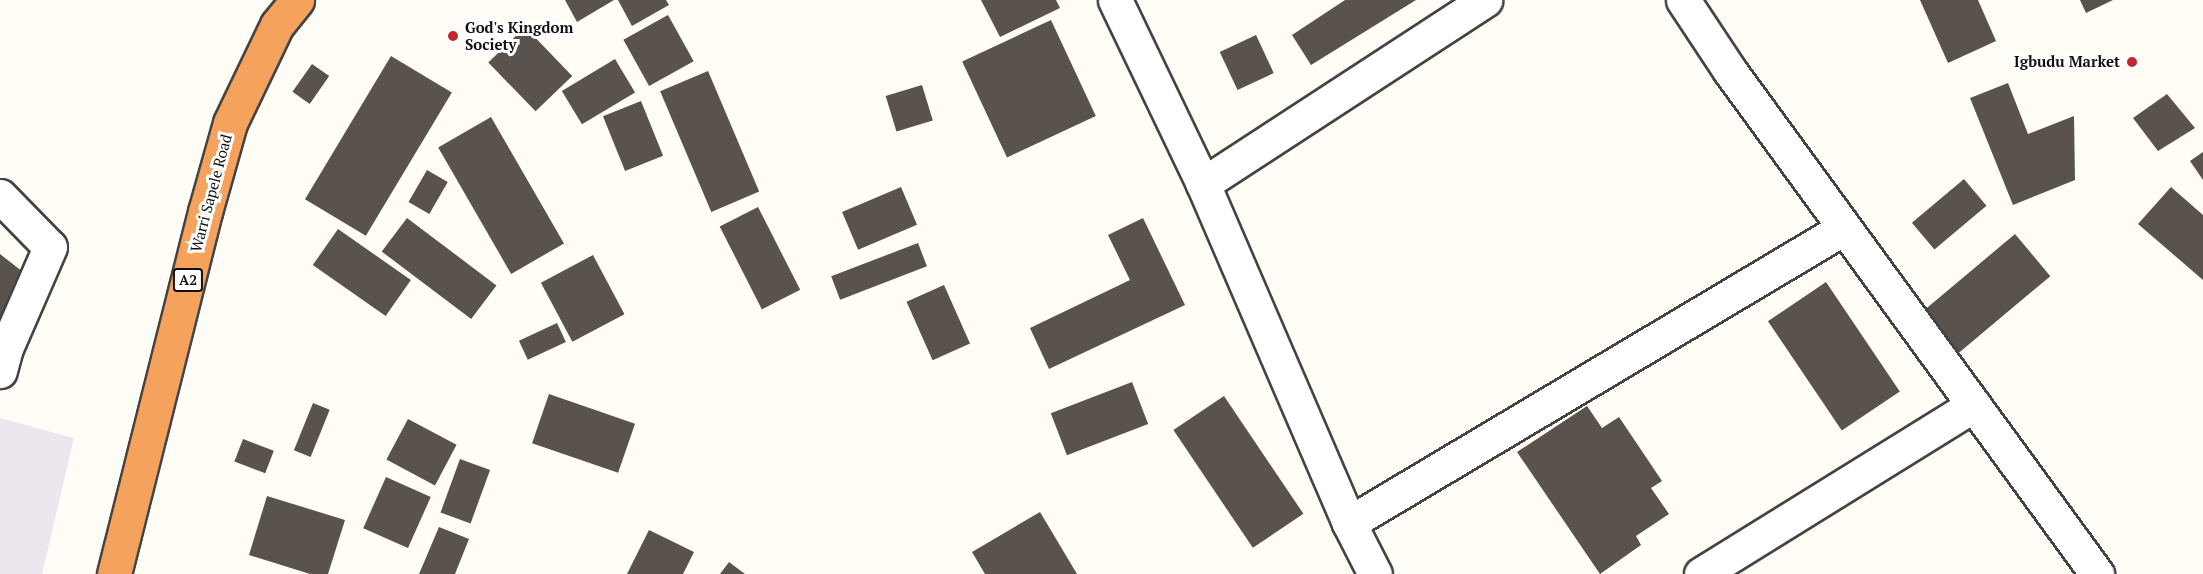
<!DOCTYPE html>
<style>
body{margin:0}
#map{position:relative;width:2203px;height:574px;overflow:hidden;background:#fffdf5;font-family:"PT Serif",serif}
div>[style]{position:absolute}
.industrial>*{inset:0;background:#eee6ef}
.building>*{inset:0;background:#5a524d;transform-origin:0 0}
.roads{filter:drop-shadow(2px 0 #444) drop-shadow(-2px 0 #444) drop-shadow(0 2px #444) drop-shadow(0 -2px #444)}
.street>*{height:33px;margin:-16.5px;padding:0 16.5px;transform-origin:16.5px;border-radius:16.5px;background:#fff}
.highway>*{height:33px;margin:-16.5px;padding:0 16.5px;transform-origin:16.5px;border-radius:16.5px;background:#f5a25d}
.dots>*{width:16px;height:16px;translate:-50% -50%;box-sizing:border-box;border:3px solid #fff;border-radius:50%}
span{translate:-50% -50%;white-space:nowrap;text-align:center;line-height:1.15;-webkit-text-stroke:6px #fff;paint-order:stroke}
.shield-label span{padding:2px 4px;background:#fff;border:2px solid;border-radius:4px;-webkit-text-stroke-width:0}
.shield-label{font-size:14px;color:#111;font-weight:700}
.poi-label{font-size:15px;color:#111;font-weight:700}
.left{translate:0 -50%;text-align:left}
.right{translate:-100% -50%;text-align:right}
.street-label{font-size:15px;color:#111}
</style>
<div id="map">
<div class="industrial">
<i style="clip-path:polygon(0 418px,74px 438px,42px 574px,0 574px)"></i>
</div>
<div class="building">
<i style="clip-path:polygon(565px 0,614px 0,577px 22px)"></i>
<i style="clip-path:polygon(618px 0,666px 0,669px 5px,632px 26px)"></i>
<i style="clip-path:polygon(981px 0,1056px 0,1060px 8px,1000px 37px)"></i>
<i style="clip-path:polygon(1345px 0,1416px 0,1311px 65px,1292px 35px)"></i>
<i style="clip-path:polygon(1920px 0,1978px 0,1996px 41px,1948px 63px)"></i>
<i style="clip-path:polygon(2080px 0,2113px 0,2086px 13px)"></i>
<i style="left:668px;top:15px;width:53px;height:51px;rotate:61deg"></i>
<i style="left:1051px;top:20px;width:106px;height:98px;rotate:65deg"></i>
<i style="left:525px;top:27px;width:68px;height:51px;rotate:46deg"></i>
<i style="left:1256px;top:35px;width:42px;height:40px;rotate:65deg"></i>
<i style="left:391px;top:56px;width:71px;height:167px;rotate:31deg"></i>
<i style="left:615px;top:59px;width:39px;height:62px;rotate:59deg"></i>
<i style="left:312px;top:64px;width:21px;height:34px;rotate:35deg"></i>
<i style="left:708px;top:71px;width:131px;height:52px;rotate:67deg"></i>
<i style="clip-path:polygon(2008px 83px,2028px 134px,2074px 116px,2075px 180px,2013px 205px,1970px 98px)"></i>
<i style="left:922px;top:85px;width:37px;height:38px;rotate:73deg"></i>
<i style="clip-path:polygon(2167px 94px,2195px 128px,2158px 151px,2133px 118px)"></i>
<i style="left:641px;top:101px;width:59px;height:41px;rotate:68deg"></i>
<i style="left:491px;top:117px;width:146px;height:61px;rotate:60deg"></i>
<i style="clip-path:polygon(2203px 152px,2203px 180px,2190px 161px)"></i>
<i style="left:427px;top:170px;width:24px;height:37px;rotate:30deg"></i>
<i style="left:1964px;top:179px;width:35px;height:68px;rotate:50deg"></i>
<i style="left:901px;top:187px;width:41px;height:64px;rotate:67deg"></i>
<i style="clip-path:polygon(2171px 187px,2203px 215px,2203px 280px,2138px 224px)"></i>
<i style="left:758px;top:207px;width:93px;height:43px;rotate:63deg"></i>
<i style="left:407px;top:218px;width:112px;height:42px;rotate:37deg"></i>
<i style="clip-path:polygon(1143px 218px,1185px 305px,1049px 369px,1030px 328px,1130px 280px,1108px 235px)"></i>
<i style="left:338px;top:229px;width:89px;height:44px;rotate:35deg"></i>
<i style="left:2015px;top:234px;width:55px;height:126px;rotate:50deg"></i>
<i style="left:918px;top:243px;width:25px;height:93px;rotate:69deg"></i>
<i style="clip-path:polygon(0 254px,32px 279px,0 319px)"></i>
<i style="left:593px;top:255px;width:67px;height:59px;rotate:62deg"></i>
<i style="left:1826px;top:282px;width:132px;height:70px;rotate:56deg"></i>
<i style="left:944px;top:285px;width:64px;height:41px;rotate:66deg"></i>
<i style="left:557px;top:323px;width:21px;height:42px;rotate:65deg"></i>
<i style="left:1132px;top:382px;width:45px;height:87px;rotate:69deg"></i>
<i style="left:549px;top:394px;width:91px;height:52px;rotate:19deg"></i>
<i style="left:1224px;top:396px;width:142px;height:61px;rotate:56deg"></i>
<i style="left:313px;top:403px;width:18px;height:51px;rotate:22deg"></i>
<i style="clip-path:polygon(1587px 406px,1602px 428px,1619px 417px,1662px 481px,1651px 488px,1669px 514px,1636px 536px,1641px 545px,1600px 574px,1517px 452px)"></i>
<i style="left:408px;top:419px;width:55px;height:46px;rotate:28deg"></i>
<i style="left:243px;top:439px;width:33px;height:24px;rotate:21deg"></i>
<i style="left:460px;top:459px;width:32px;height:57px;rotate:20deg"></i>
<i style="left:386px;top:477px;width:49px;height:56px;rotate:24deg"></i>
<i style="clip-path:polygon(267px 496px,345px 520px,328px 574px,310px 574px,249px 555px)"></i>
<i style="clip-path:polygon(1040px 512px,1077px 574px,985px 574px,972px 552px)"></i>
<i style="clip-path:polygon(439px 527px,469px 539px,455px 574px,419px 574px)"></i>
<i style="clip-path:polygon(649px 530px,694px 552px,683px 574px,627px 574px)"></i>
<i style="clip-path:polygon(729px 562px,745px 574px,720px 574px)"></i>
</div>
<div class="roads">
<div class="street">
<i style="left:1115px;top:0;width:204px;rotate:64.4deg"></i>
<i style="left:1203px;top:184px;width:369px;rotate:66.7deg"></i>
<i style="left:1349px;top:523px;width:57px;rotate:63deg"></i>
<i style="left:1683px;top:0;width:85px;rotate:56.5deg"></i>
<i style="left:1730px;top:71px;width:623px;rotate:53.88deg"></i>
<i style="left:1203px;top:184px;width:337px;rotate:-33.1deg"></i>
<i style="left:0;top:196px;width:71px;rotate:45.6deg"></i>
<i style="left:50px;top:247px;width:110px;rotate:113.5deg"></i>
<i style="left:6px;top:348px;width:24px;rotate:105deg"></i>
<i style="left:1349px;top:523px;width:576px;rotate:-30.79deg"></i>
<i style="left:1701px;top:574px;width:321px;rotate:-31.8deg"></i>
</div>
<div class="highway">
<i style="left:114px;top:574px;width:373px;rotate:-75.9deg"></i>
<i style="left:205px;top:212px;width:92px;rotate:-74.3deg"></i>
<i style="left:230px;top:123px;width:109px;rotate:-64.4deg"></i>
<i style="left:277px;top:25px;width:32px;rotate:-51deg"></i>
</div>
</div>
<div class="dots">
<i style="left:453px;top:36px;background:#c4262e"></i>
<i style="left:2132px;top:62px;background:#c4262e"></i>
</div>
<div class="shield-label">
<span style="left:188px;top:280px">A2</span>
</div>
<div class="poi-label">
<span class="left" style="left:465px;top:36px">God's Kingdom<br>Society</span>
<span class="right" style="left:2120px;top:62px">Igbudu Market</span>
</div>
<div class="street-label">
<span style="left:211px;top:193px;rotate:-75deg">Warri Sapele Road</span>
</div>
</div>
